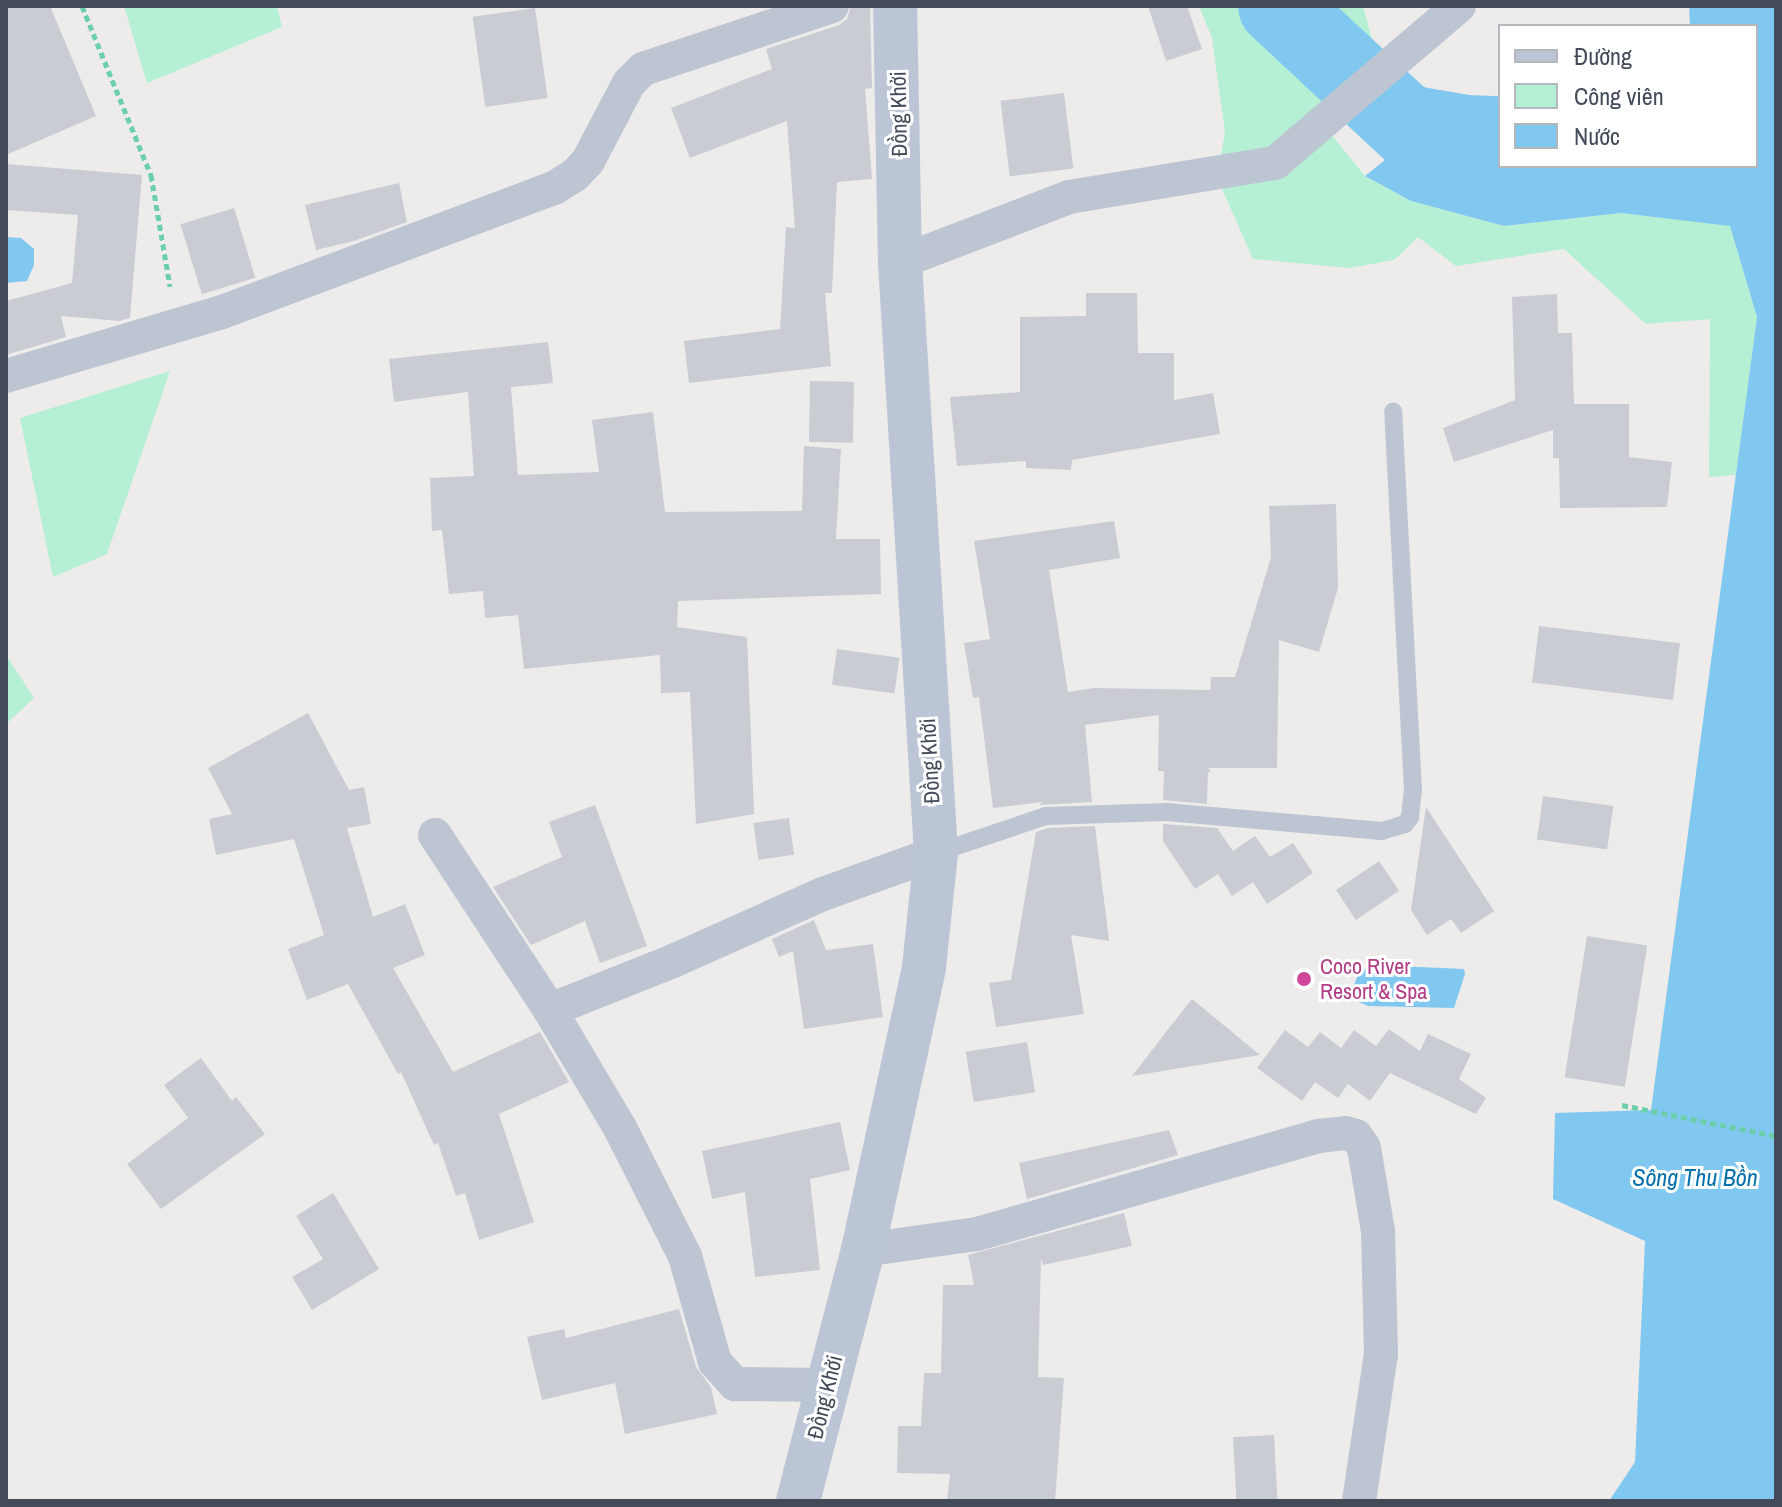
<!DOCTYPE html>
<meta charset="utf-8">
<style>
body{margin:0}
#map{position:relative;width:1782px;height:1507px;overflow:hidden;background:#eeebeb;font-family:"Archivo Narrow",sans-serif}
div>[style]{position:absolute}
.green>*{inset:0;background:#b5f0d4}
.water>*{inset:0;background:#80c8ef}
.river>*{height:80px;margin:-40px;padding:0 40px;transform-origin:40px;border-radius:40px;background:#80c8ef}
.building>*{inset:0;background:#caccd4;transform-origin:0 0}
.path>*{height:5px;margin-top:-2.5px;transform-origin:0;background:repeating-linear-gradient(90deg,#6ccfac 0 6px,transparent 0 10px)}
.lane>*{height:18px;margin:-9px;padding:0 9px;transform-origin:9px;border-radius:9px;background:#bdc5d2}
.street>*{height:34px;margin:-17px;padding:0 17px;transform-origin:17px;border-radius:17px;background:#bdc5d2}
.secondary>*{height:44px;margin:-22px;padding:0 22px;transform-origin:22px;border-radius:22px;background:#bcc5d6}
.dots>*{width:22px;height:22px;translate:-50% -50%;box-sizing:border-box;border:4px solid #fff;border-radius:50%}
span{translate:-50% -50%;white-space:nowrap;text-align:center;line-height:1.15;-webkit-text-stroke:6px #fff;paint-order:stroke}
.street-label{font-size:22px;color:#434b59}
.hotel-label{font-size:22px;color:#b23c85}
.left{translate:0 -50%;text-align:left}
.water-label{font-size:24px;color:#0570a9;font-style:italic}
.frame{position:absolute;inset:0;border:8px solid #434b59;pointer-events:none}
.legend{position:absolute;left:1498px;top:24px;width:260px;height:144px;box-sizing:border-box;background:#fff;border:2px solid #b4b7bd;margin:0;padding:10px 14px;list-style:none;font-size:24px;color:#434b59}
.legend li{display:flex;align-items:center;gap:16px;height:40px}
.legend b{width:40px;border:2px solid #b4b7bd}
</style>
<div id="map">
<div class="green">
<i style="clip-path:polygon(124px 6px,277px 6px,282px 27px,147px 83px)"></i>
<i style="clip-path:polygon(1199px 6px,1363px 6px,1373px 43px,1313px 112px,1365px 176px,1411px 201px,1504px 226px,1621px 213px,1730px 225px,1757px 317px,1736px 475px,1709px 477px,1710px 319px,1646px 324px,1564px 249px,1456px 266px,1418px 237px,1394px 260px,1349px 268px,1253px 259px,1223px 191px,1221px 155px,1225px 132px,1212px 38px)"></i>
<i style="clip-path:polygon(170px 371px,107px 554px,53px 577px,20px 418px)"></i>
<i style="clip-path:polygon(6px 655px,34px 698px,6px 724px)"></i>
</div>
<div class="water">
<i style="clip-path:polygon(1689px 6px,1776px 6px,1776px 1501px,1609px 1501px,1635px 1462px,1645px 1241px,1553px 1199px,1555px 1113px,1651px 1110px,1757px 317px,1730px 226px,1621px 213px,1504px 226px,1411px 201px,1365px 176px,1464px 97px,1500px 111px,1500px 166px,1756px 166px,1756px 26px,1690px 26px)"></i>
<i style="clip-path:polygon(6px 237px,21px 238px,34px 249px,34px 265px,27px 281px,6px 283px)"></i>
<i style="clip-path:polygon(1374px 965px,1464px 969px,1465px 974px,1454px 1008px,1368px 1006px,1359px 1002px,1353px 988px,1359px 972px)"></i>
</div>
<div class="river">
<i style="left:1278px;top:6px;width:190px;rotate:42.9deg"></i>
<i style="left:1417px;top:135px;width:10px;rotate:-114deg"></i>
<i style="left:1413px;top:126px;width:53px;rotate:9.8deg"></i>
<i style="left:1465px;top:135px;width:35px;rotate:2deg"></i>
</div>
<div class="building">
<i style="clip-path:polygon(6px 6px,50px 6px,96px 116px,6px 155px)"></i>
<i style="clip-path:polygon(851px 6px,870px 6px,872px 88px,865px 89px,872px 179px,837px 182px,832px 293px,825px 293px,831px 366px,689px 383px,684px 341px,780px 329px,786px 227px,795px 228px,787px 121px,690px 158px,671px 108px,772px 69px,766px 49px,839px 25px,847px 19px)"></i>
<i style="clip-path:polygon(1148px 6px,1187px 6px,1202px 49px,1166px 61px)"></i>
<i style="left:535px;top:8px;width:91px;height:63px;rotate:82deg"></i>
<i style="left:1064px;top:93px;width:76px;height:64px;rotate:83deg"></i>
<i style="clip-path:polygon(6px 164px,142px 175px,130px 318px,120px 321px,61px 316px,66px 337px,6px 355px,6px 301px,72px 283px,78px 215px,6px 210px)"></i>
<i style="clip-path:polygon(399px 183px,407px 222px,354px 241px,316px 250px,305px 205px)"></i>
<i style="left:234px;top:208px;width:73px;height:56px;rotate:73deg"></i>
<i style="clip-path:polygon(1086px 293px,1137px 293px,1138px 353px,1174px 353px,1174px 400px,1213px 393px,1220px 434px,1072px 460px,1071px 470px,1026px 468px,1026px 461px,957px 466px,950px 397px,1020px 392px,1020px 317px,1086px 316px)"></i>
<i style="clip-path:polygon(1557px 294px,1558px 333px,1572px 333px,1574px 404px,1629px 404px,1629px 457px,1672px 462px,1667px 507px,1560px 508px,1559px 458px,1553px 458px,1553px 430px,1454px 462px,1443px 428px,1515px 400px,1512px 297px)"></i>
<i style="clip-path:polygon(548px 342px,553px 383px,511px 387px,518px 475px,599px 472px,592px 420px,653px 412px,665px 512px,802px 511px,804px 446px,841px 449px,836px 539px,880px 539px,881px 594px,678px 601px,677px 627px,747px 637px,754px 814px,696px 824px,690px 692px,661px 693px,660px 655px,524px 669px,518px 615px,485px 618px,483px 591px,449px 594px,442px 530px,432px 531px,430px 478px,474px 476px,468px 392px,394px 402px,389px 359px)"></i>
<i style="left:810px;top:381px;width:44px;height:61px;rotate:1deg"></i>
<i style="clip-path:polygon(1336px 504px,1338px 588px,1319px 652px,1279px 640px,1277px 768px,1208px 768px,1211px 772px,1208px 772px,1207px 804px,1163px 800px,1164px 771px,1158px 771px,1159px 715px,1085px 725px,1092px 802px,1040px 805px,1041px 802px,993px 808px,979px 697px,973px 698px,964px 643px,990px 639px,974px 541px,1114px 521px,1120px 558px,1049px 570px,1068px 692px,1094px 688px,1210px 690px,1211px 677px,1235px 677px,1271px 557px,1269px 506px)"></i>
<i style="left:1539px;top:626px;width:142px;height:57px;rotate:7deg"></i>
<i style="left:837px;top:649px;width:63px;height:36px;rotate:8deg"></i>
<i style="clip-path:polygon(308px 713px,349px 790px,364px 787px,371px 824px,347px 828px,373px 917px,405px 904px,425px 955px,393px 968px,453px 1072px,540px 1032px,569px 1082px,499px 1114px,534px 1222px,479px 1240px,465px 1193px,456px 1196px,438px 1143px,434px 1145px,401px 1072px,398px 1074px,348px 984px,307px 1000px,288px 949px,324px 935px,294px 839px,216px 855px,209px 819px,232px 814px,208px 768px)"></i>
<i style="left:1543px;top:796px;width:71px;height:44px;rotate:8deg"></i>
<i style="clip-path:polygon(595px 805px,647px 946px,600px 963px,585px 921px,531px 945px,493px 887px,562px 857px,549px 822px)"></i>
<i style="clip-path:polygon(1426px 807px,1494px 911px,1461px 933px,1451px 919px,1427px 935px,1411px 910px)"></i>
<i style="left:789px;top:818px;width:37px;height:36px;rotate:82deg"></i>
<i style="clip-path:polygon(1163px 824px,1217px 828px,1233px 851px,1255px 836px,1270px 857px,1293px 843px,1313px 873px,1267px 904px,1253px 882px,1232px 896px,1218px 874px,1195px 889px,1163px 841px)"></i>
<i style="clip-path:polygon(1095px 826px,1109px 941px,1071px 935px,1084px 1014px,996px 1027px,989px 983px,1011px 980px,1036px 832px,1048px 828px)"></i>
<i style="left:1379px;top:861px;width:36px;height:52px;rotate:56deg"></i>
<i style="clip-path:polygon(814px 920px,826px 950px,873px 944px,883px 1017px,804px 1029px,793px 951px,779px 957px,772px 939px)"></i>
<i style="left:1587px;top:936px;width:61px;height:143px;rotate:9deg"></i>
<i style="clip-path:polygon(1192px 999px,1260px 1055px,1132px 1076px,1166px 1032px)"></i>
<i style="clip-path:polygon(1389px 1029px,1420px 1051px,1428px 1034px,1471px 1054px,1459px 1079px,1486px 1098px,1476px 1114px,1390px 1073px,1370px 1101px,1348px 1084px,1338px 1098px,1315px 1082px,1302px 1101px,1257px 1068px,1285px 1030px,1308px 1047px,1320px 1032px,1341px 1048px,1354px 1030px,1376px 1046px)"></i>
<i style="left:1027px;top:1042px;width:51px;height:62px;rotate:81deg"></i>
<i style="clip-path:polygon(201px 1058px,232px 1101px,236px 1097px,265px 1134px,161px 1209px,127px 1164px,188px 1118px,164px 1085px)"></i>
<i style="clip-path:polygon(840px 1122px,850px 1170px,810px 1179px,820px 1270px,755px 1277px,745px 1192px,712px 1199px,702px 1151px)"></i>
<i style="clip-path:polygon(1169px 1130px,1178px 1155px,1027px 1199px,1019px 1163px)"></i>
<i style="clip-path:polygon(333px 1193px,379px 1269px,312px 1310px,292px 1277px,323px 1259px,296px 1216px)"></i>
<i style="clip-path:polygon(1124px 1213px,1132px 1246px,1043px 1265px,1041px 1259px,1038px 1377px,1064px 1378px,1055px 1501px,947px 1501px,950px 1474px,897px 1473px,898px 1426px,921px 1426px,924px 1373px,941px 1373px,943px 1285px,974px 1285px,968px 1255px)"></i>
<i style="clip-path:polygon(679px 1309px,696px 1367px,711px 1387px,717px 1414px,625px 1434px,615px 1383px,542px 1400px,527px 1337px,564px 1329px,566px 1338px)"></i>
<i style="left:1274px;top:1435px;width:66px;height:41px;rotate:87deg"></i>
</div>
<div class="path">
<i style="left:82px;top:6px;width:183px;rotate:67.8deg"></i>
<i style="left:151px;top:175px;width:113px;rotate:80.3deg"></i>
<i style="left:1622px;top:1105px;width:157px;rotate:11.4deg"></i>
</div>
<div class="lane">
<i style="left:936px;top:853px;width:116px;rotate:-18.6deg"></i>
<i style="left:1046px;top:816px;width:120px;rotate:-1.9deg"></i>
<i style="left:1166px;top:812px;width:217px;rotate:5deg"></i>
<i style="left:1382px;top:831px;width:24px;rotate:-17deg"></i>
<i style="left:1405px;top:824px;width:9px;rotate:-54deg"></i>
<i style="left:1410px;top:817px;width:27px;rotate:-84deg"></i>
<i style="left:1413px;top:790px;width:379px;rotate:-93deg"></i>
</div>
<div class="street">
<i style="left:900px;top:262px;width:181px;rotate:-21deg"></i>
<i style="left:1069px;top:197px;width:209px;rotate:-9.4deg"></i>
<i style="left:1275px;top:163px;width:242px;rotate:-40.5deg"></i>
<i style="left:6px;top:376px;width:225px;rotate:-16.5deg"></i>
<i style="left:222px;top:312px;width:354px;rotate:-20.5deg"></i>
<i style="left:554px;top:188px;width:25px;rotate:-32deg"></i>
<i style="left:575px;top:175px;width:19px;rotate:-47deg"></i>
<i style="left:588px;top:161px;width:88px;rotate:-62.3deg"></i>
<i style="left:629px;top:83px;width:20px;rotate:-45deg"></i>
<i style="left:643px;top:69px;width:199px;rotate:-18.4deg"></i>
<i style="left:435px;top:835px;width:209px;rotate:56.7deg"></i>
<i style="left:550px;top:1010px;width:135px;rotate:59.3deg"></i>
<i style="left:619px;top:1126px;width:146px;rotate:63.1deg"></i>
<i style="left:685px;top:1256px;width:110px;rotate:74.2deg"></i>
<i style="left:715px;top:1362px;width:30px;rotate:48deg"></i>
<i style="left:735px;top:1384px;width:92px;rotate:0.6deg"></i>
<i style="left:550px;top:1010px;width:132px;rotate:-21.7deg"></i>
<i style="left:673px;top:961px;width:164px;rotate:-24.1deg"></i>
<i style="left:823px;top:894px;width:120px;rotate:-19.9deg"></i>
<i style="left:863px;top:1250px;width:115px;rotate:-8deg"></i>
<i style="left:977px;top:1234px;width:355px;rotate:-16deg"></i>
<i style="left:1318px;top:1136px;width:27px;rotate:-6deg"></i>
<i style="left:1345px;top:1133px;width:11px;rotate:15deg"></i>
<i style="left:1356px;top:1136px;width:14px;rotate:56deg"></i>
<i style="left:1364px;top:1148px;width:84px;rotate:80.4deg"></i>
<i style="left:1378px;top:1231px;width:123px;rotate:88.6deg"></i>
<i style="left:1381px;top:1354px;width:149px;rotate:98.5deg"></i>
</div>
<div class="secondary">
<i style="left:798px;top:1501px;width:259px;rotate:-75.5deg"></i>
<i style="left:863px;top:1250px;width:289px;rotate:-77.8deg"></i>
<i style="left:924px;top:967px;width:115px;rotate:-84deg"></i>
<i style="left:936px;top:853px;width:592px;rotate:-93.49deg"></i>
<i style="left:900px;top:262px;width:256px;rotate:-91.1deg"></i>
</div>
<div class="dots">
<i style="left:1304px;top:979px;background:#d1479c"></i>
</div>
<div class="street-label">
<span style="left:899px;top:114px;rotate:-91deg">Đồng Khởi</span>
<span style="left:930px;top:761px;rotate:-93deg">Đồng Khởi</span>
<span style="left:825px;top:1397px;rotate:-76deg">Đồng Khởi</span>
</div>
<div class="hotel-label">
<span class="left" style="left:1320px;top:979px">Coco River<br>Resort &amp; Spa</span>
</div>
<div class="water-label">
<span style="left:1695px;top:1178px">Sông Thu Bồn</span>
</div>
<div class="frame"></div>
<ul class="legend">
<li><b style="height:10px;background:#bcc5d6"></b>Đường</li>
<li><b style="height:22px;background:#b5f0d4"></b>Công viên</li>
<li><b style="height:22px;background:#80c8ef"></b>Nước</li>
</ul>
</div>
